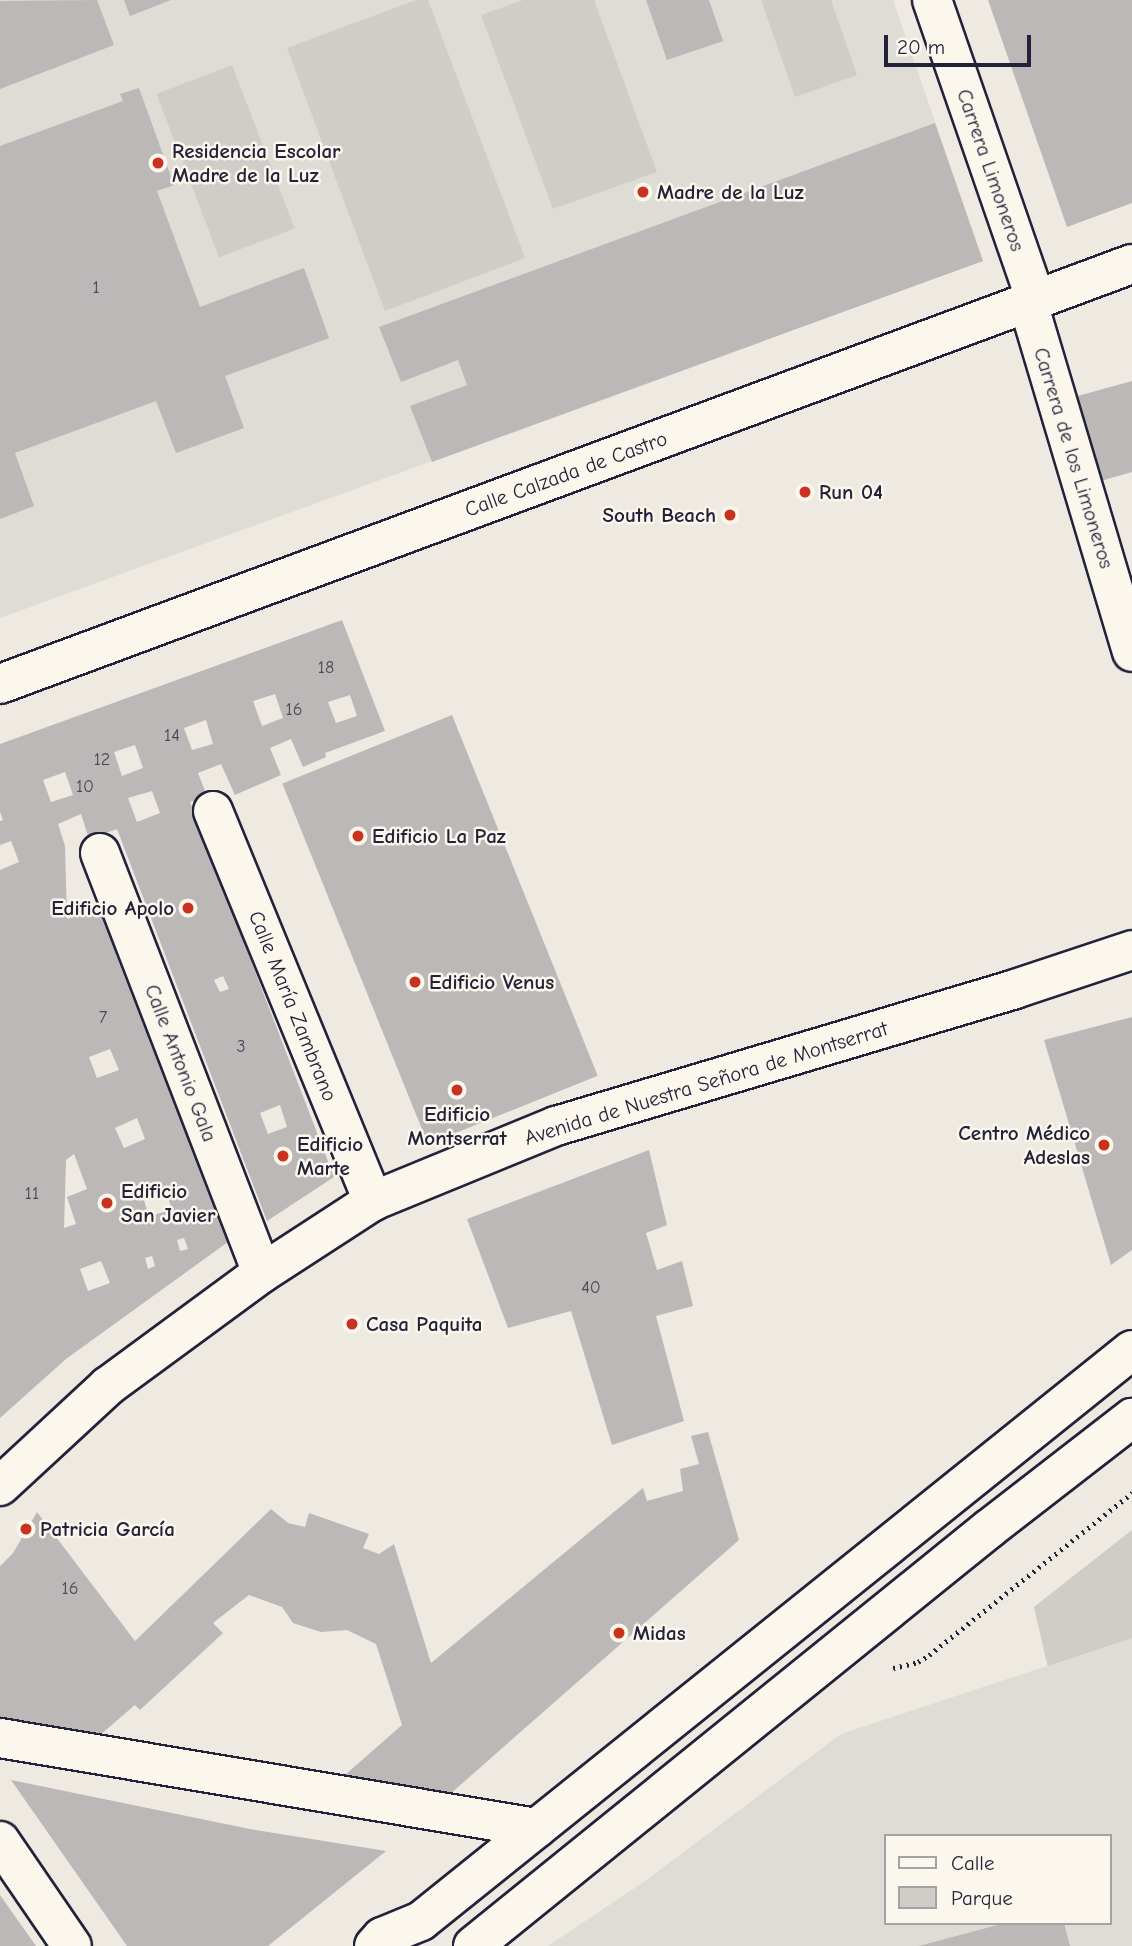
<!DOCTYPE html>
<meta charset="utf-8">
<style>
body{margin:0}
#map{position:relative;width:1132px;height:1946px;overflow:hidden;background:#eeeae2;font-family:"Comic Neue",sans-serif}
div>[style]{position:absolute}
.built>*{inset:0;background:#dfdbd5}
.green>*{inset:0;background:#d0cdc9;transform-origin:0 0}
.building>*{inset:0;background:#bcb8b8;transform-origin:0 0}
.path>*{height:4.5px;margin-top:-2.25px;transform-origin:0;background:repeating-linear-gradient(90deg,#22223b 0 2px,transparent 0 7px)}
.roads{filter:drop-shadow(2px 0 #22223b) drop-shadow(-2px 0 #22223b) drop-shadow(0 2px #22223b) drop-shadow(0 -2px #22223b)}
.pedestrian>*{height:38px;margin:-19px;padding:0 19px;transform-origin:19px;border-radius:19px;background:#fbf7ec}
.minor>*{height:38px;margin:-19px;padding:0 19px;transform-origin:19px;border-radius:19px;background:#fbf7ec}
.tertiary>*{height:38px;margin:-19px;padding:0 19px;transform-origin:19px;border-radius:19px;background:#fbf7ec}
.primary>*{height:38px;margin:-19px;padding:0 19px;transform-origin:19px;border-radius:19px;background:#fbf7ec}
.dots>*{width:19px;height:19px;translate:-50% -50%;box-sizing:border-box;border:4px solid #fbf7ec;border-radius:50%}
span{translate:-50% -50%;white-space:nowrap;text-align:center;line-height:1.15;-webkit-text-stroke:5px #fbf7ec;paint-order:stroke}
.number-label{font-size:18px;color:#48485a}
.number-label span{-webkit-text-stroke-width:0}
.poi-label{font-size:21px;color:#22223b;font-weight:700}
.left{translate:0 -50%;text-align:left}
.right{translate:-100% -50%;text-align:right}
.street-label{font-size:21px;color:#22223b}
.legend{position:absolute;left:884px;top:1834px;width:228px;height:91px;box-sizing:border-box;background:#fbf7ec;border:2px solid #a4a2a5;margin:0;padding:9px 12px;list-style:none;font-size:21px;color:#22223b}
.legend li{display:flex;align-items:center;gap:14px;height:35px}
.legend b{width:35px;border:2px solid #a4a2a5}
.scale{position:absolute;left:884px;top:35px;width:147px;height:32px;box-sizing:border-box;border:4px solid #22223b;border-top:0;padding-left:9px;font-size:21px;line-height:24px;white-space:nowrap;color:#22223b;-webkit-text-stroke:5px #fbf7ec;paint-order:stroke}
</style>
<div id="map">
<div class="built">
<i style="clip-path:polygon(0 0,893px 0,983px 261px,0 618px)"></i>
<i style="clip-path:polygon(evenodd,1132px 1530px,1132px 1946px,548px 1946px,645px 1881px,841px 1734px,1047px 1666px,1034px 1607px,1132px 1530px,885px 1836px,1109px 1836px,1109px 1923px,885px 1923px,885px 1836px)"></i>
</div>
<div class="green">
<i style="clip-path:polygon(416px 0,428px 0,525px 258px,385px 311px,287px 48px)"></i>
<i style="clip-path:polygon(523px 0,594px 0,657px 172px,553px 209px,481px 15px)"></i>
<i style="clip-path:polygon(761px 0,831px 0,857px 75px,795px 97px)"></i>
<i style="left:232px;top:65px;width:175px;height:81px;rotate:69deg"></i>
<i style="clip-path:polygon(1132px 1530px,1132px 1638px,1048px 1666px,1034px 1607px)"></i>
</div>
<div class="building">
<i style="clip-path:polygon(97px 0,114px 45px,0 89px,0 1px)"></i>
<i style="clip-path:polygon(124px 0,171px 0,130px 16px)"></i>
<i style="clip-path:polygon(646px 0,709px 0,723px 41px,667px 60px)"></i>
<i style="clip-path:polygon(988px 0,1132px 0,1132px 203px,1067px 227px)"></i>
<i style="clip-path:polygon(139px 88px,174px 185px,157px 191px,200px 307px,304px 268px,329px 338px,225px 376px,244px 428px,176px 453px,156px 401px,15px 453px,34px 506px,0 519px,0 146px,123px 101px,120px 94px)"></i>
<i style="clip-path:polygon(935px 123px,983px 261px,432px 462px,410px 406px,467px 385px,458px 360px,401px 382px,379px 327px)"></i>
<i style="clip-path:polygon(1132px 381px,1132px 472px,1097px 482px,1074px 397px)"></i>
<i style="clip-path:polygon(evenodd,342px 620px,385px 731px,325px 753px,326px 757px,303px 767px,291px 739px,270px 748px,281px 775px,235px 795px,221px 764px,198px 773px,207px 796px,190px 802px,334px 1177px,267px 1221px,117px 829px,89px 839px,81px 814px,58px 824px,65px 846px,67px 919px,105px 904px,123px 952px,116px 955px,228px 1242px,66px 1359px,0 1418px,0 870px,19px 862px,11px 841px,0 845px,0 821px,3px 820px,0 812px,0 744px,342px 620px,275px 694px,283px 718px,262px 726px,253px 701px,275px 694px,342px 620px,350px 695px,357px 716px,336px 723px,328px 702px,350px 695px,342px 620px,206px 720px,213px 744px,192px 750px,184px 728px,206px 720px,342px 620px,135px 745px,143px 768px,122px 776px,114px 752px,135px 745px,342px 620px,65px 772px,73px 795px,51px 802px,43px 780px,65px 772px,342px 620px,152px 791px,160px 813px,137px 822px,128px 798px,152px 791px,342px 620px,223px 976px,229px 989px,220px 992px,214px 980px,223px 976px,342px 620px,110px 1049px,119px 1070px,97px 1078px,89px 1057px,110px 1049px,342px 620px,280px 1105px,287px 1127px,268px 1134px,260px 1113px,280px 1105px,342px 620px,137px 1118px,145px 1139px,124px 1148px,115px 1128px,137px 1118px,342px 620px,74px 1154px,87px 1189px,67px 1197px,76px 1224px,64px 1228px,66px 1160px,74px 1154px,342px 620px,165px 1187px,172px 1210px,149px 1216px,142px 1194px,165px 1187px,342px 620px,184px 1238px,188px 1249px,180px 1251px,177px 1240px,184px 1238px,342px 620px,152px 1256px,155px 1266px,148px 1269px,145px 1258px,152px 1256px,342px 620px,101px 1261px,110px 1283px,88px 1291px,80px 1269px,101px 1261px)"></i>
<i style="left:452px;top:715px;width:389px;height:183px;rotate:68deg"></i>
<i style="clip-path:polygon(1132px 1017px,1132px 1250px,1111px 1265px,1044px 1040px)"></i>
<i style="clip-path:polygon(649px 1150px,667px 1225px,646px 1233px,657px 1270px,682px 1261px,693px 1306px,656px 1316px,684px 1421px,612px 1445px,571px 1311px,508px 1328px,467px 1219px)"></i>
<i style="clip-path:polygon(708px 1432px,739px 1540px,449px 1795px,337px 1782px,402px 1725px,376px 1644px,347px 1630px,321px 1632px,293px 1623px,282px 1607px,249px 1595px,213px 1623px,223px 1633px,140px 1710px,135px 1705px,93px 1741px,0 1720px,0 1566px,13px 1553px,37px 1512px,135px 1641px,271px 1509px,288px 1523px,305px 1527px,309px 1513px,369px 1534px,363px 1548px,379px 1554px,394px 1544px,431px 1663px,643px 1488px,647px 1501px,683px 1491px,680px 1469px,699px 1464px,691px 1436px)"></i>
<i style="clip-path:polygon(11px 1780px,250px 1829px,386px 1851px,268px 1946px,127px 1946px)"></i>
<i style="clip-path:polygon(0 1895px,36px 1946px,0 1946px)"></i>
<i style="clip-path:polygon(1005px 1923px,1064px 1923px,1070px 1946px,919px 1946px)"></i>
</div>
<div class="path">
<i style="left:893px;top:1668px;width:26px;rotate:-13deg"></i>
<i style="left:918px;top:1662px;width:13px;rotate:-32deg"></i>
<i style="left:929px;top:1655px;width:260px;rotate:-38.6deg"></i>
</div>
<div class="roads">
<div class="pedestrian">
<i style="left:0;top:1738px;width:544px;rotate:9.53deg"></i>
</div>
<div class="minor">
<i style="left:1028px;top:303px;width:364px;rotate:73.4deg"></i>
<i style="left:213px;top:811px;width:422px;rotate:67.7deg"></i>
<i style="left:100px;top:853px;width:450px;rotate:68.9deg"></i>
<i style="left:0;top:1486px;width:147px;rotate:-42.8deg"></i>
<i style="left:108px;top:1386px;width:191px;rotate:-36.3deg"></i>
<i style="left:262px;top:1273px;width:132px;rotate:-33deg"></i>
<i style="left:373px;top:1201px;width:198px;rotate:-22.3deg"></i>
<i style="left:556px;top:1126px;width:479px;rotate:-16.6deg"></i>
<i style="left:1015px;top:989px;width:123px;rotate:-18.4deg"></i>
<i style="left:0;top:1841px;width:127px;rotate:55.6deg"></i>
</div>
<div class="tertiary">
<i style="left:932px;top:0;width:318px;rotate:70.9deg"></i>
<i style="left:0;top:684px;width:1207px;rotate:-20.36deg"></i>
</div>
<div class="primary">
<i style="left:374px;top:1946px;width:12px;rotate:-48deg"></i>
<i style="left:382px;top:1937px;width:42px;rotate:-22.3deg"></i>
<i style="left:421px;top:1921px;width:912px;rotate:-38.77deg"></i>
<i style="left:473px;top:1946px;width:665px;rotate:-38.96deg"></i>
<i style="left:990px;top:1528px;width:180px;rotate:-37.8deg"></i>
</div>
</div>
<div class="dots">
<i style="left:158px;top:163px;background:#c8321e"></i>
<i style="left:643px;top:192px;background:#c8321e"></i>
<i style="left:805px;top:492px;background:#c8321e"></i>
<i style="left:730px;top:515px;background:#c8321e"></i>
<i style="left:358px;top:836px;background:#c8321e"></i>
<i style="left:188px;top:908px;background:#c8321e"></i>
<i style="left:415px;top:982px;background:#c8321e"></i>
<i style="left:457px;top:1090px;background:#c8321e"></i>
<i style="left:1104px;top:1145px;background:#c8321e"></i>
<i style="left:283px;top:1156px;background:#c8321e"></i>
<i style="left:107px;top:1203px;background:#c8321e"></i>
<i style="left:352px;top:1324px;background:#c8321e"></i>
<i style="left:26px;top:1529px;background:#c8321e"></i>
<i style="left:619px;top:1633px;background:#c8321e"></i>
</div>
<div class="number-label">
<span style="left:96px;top:288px">1</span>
<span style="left:326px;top:668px">18</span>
<span style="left:294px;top:710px">16</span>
<span style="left:172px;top:736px">14</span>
<span style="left:102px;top:760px">12</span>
<span style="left:85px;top:787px">10</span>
<span style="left:103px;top:1018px">7</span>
<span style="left:241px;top:1047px">3</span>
<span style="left:32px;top:1194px">11</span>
<span style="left:591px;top:1288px">40</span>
<span style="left:70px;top:1589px">16</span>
</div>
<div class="poi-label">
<span class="left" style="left:172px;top:163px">Residencia Escolar<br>Madre de la Luz</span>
<span class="left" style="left:657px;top:192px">Madre de la Luz</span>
<span class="left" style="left:819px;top:492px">Run 04</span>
<span class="right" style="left:716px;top:515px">South Beach</span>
<span class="left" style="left:372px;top:836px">Edificio La Paz</span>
<span class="right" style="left:174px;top:908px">Edificio Apolo</span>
<span class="left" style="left:429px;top:982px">Edificio Venus</span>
<span style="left:457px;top:1126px">Edificio<br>Montserrat</span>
<span class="right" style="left:1090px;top:1145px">Centro Médico<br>Adeslas</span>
<span class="left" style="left:297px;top:1156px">Edificio<br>Marte</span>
<span class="left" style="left:121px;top:1203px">Edificio<br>San Javier</span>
<span class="left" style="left:366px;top:1324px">Casa Paquita</span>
<span class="left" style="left:40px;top:1529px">Patricia García</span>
<span class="left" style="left:633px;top:1633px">Midas</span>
</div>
<div class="street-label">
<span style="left:991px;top:170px;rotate:71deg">Carrera Limoneros</span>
<span style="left:1074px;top:458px;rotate:73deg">Carrera de los Limoneros</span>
<span style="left:566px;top:474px;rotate:-20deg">Calle Calzada de Castro</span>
<span style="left:293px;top:1006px;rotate:68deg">Calle María Zambrano</span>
<span style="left:181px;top:1063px;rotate:69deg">Calle Antonio Gala</span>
<span style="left:706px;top:1083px;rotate:-17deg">Avenida de Nuestra Señora de Montserrat</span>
</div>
<ul class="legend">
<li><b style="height:9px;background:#fbf7ec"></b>Calle</li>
<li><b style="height:19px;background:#d0cdc9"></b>Parque</li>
</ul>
<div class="scale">20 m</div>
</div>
